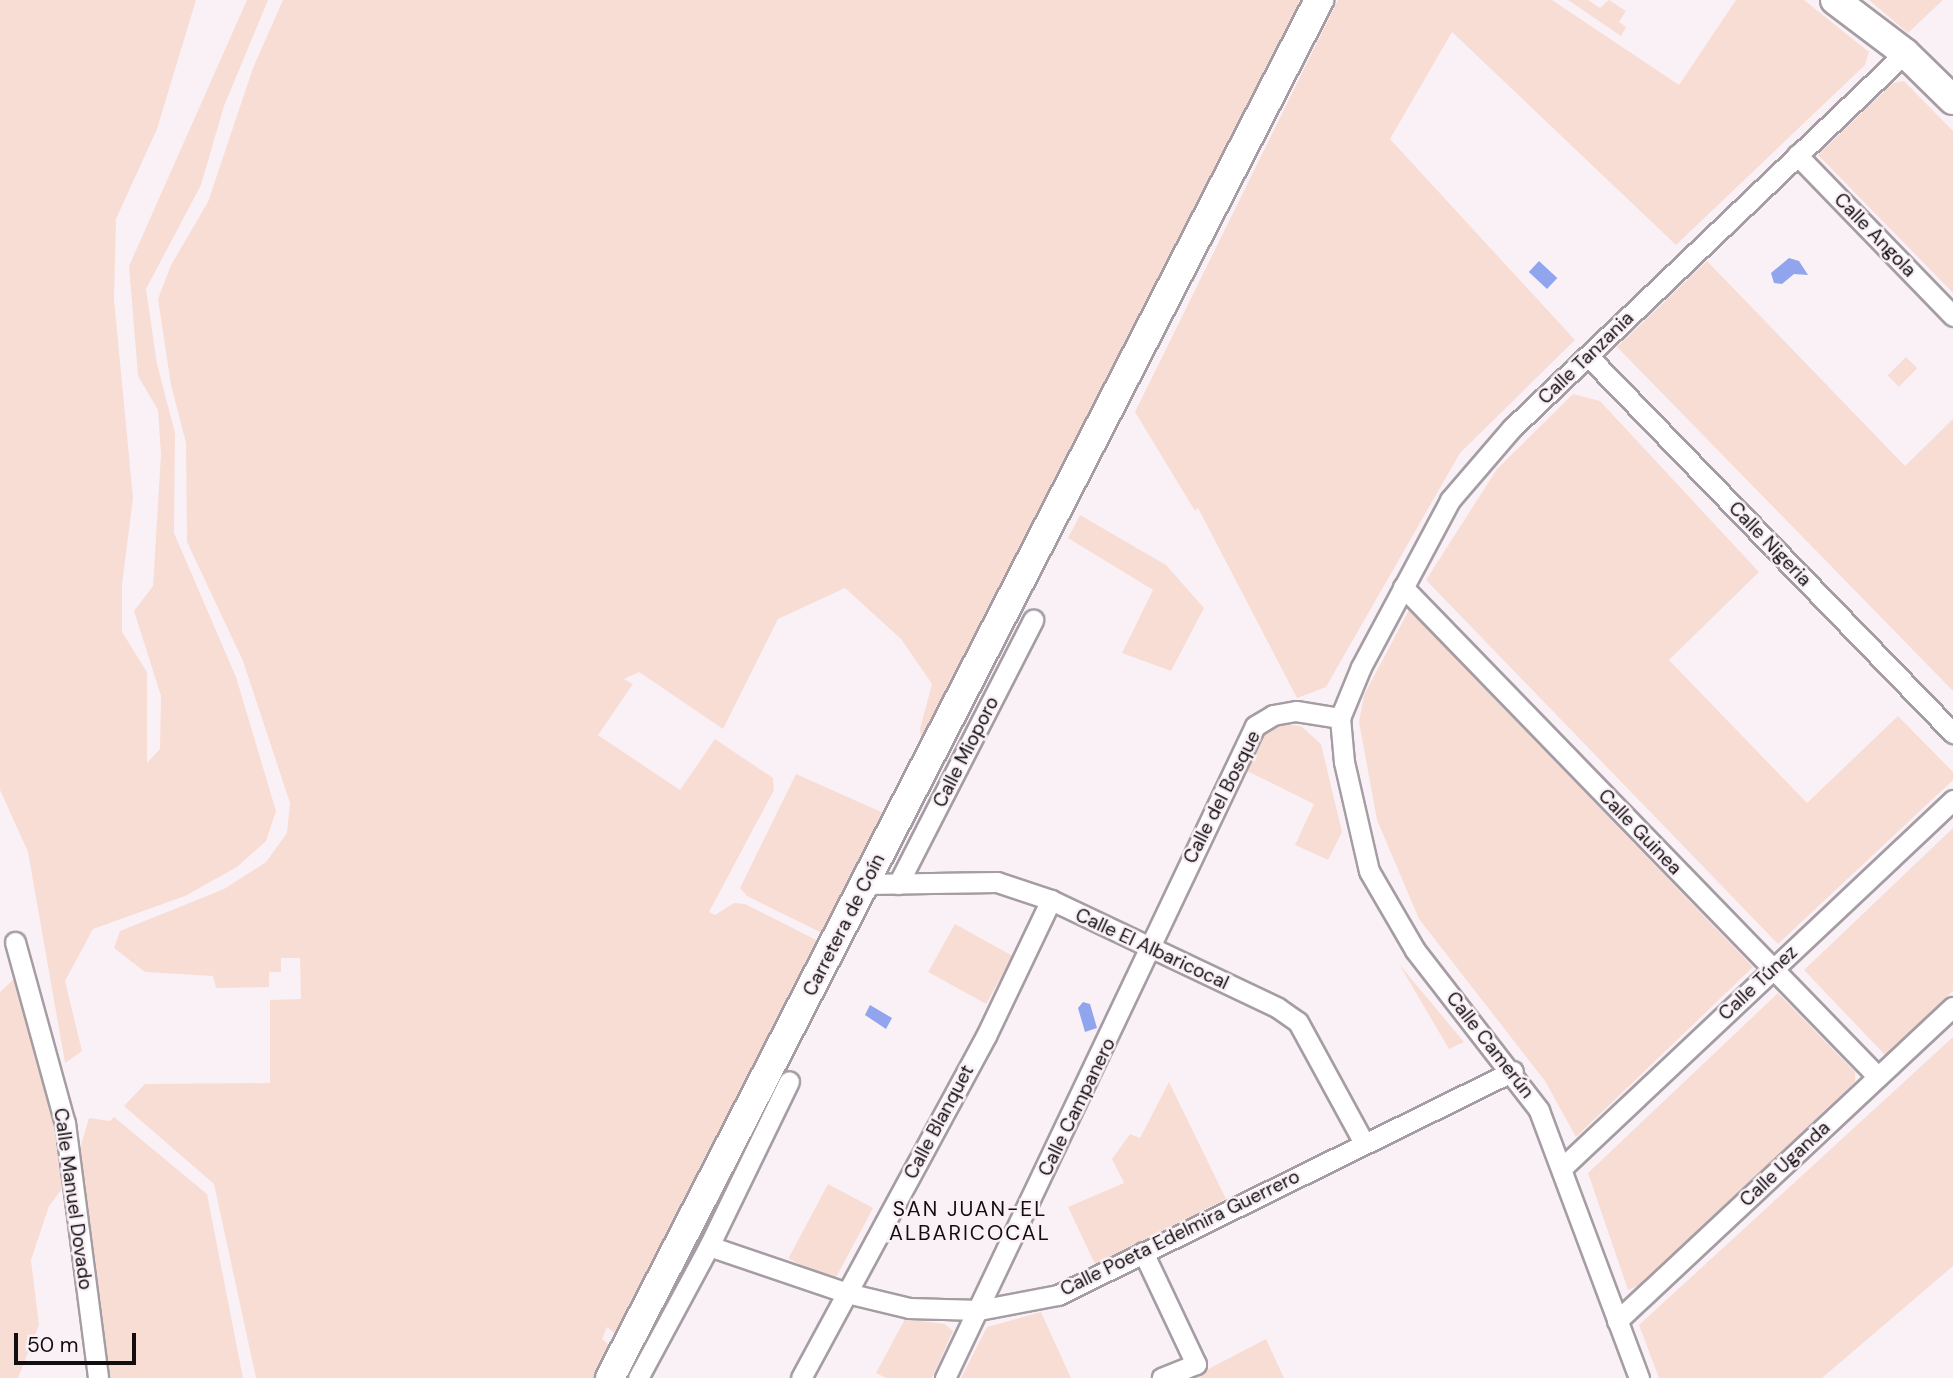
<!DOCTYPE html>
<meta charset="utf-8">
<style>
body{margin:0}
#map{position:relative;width:1953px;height:1378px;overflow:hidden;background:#faf1f7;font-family:"DM Sans",sans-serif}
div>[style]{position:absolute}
.green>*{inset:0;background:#f8ddd4;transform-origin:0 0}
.water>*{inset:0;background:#91a4ee;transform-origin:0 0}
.roads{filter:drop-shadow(2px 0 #a59da3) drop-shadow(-2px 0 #a59da3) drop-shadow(0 2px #a59da3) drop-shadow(0 -2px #a59da3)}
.street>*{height:19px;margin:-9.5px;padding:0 9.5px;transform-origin:9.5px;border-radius:9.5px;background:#fff}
.secondary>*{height:28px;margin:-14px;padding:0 14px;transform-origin:14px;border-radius:14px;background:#fff}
span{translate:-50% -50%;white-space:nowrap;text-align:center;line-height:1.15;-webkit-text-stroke:5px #faf1f7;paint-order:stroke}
.street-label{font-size:19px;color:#110e10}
.neighbourhood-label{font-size:21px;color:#110e10;letter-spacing:2px}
.scale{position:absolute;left:14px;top:1333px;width:122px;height:32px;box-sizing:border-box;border:4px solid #110e10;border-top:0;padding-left:9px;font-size:21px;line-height:24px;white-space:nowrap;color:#110e10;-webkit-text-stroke:5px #faf1f7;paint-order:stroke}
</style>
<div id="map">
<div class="green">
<i style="clip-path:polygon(0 0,196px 0,157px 129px,116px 219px,114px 299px,133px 498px,122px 585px,122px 632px,147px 672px,147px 763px,160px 749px,161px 696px,134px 611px,153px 586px,161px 454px,158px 410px,138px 376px,129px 266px,247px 0,268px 0,224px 106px,201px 185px,146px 289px,157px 364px,175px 433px,174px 533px,236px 677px,276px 811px,266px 841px,237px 867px,185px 896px,93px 929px,65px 981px,82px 1051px,65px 1063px,28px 852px,0 790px)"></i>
<i style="clip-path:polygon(283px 0,1300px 0,1067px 471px,922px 748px,920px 729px,932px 684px,901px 639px,845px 588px,778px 619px,723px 729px,639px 672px,624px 679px,633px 684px,598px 735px,680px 790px,715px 739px,773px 778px,774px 790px,709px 912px,715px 915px,734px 903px,745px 904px,822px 943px,620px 1338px,607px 1327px,602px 1339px,613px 1348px,594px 1378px,256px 1378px,214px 1184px,124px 1106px,145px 1084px,270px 1083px,270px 1000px,301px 999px,300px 958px,281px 958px,281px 972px,269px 972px,269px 987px,216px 988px,213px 976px,145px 972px,114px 948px,120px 931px,224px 889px,266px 862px,287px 833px,290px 803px,243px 661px,187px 542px,186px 443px,171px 385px,158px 299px,171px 265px,208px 202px,253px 68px)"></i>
<i style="clip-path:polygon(1338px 0,1552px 0,1679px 85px,1736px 0,1804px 0,1869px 52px,1865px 65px,1676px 245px,1452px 32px,1390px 139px,1575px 340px,1460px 453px,1326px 687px,1297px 698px,1198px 508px,1195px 511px,1135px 412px)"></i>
<i style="clip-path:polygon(1568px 0,1588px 0,1600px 8px,1609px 0,1626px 11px,1619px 22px,1626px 27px,1621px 36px)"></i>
<i style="clip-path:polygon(1869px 0,1943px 0,1908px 33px)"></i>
<i style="clip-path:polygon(1904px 81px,1953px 131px,1953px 293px,1818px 155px,1893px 83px)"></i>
<i style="clip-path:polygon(1707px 261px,1905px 466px,1953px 419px,1953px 691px,1617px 347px)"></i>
<i style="left:1906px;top:357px;width:16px;height:26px;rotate:45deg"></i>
<i style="clip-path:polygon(1573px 394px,1600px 401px,1759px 572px,1669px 660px,1807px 803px,1898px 716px,1953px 772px,1953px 780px,1778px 944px,1426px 580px,1497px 469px)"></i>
<i style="clip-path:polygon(1080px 515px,1166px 565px,1204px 608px,1171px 671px,1122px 653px,1153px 590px,1068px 538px)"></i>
<i style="clip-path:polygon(1409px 610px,1753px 967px,1576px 1137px,1545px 1081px,1419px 919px,1377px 820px,1359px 722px,1364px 695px)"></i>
<i style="clip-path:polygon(1281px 724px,1301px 726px,1321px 744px,1342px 832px,1328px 860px,1295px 845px,1314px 804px,1243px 769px,1261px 736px)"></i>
<i style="clip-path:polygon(796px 774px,888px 815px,829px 931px,820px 932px,747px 896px,740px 888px)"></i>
<i style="clip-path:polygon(1953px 828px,1953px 991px,1885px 1055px,1804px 970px)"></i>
<i style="left:955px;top:924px;width:66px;height:55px;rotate:29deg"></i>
<i style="clip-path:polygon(1399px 964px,1464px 1042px,1449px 1049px)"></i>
<i style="clip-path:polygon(16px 977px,45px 1080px,65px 1185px,49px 1206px,31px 1260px,39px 1325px,18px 1378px,0 1378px,0 992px)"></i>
<i style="clip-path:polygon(1778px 993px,1855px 1072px,1855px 1082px,1640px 1285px,1628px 1290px,1588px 1173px)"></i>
<i style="clip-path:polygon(1953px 1037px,1953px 1266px,1822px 1378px,1659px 1378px,1639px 1325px)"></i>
<i style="clip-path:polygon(1169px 1082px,1226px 1199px,1095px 1264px,1068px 1207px,1124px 1183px,1112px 1159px,1130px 1134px,1140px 1138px)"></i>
<i style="clip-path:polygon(114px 1117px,207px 1194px,243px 1378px,108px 1378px,78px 1155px,89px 1118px,110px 1121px)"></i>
<i style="left:828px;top:1184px;width:51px;height:84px;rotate:28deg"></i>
<i style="clip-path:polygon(1041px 1312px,1071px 1378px,961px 1378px,987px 1327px)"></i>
<i style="clip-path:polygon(905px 1319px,945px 1324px,953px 1331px,932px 1378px,886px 1378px,876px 1373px)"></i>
<i style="clip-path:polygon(1266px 1339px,1284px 1378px,1191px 1378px)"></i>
</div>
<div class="water">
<i style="clip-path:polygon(1789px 258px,1799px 261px,1808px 275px,1794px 274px,1782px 284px,1774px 283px,1771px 273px)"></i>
<i style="left:1539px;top:261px;width:25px;height:15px;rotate:43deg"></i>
<i style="clip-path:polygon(1083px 1002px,1090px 1004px,1097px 1028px,1085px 1032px,1078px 1008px)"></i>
<i style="clip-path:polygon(870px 1005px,892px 1018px,886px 1029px,865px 1015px)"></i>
</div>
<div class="roads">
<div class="street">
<i style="left:1797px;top:155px;width:224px;rotate:45.9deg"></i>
<i style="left:1588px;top:356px;width:525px;rotate:45.93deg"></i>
<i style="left:1403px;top:587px;width:682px;rotate:45.89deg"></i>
<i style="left:866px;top:884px;width:131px;rotate:-0.9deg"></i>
<i style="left:997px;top:882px;width:57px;rotate:18.4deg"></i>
<i style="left:1051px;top:900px;width:251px;rotate:25.4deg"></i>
<i style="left:1278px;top:1008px;width:24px;rotate:35deg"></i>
<i style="left:1298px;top:1022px;width:138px;rotate:61.4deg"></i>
<i style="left:898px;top:884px;width:297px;rotate:-62.9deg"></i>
<i style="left:15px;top:942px;width:188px;rotate:74.6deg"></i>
<i style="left:65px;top:1123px;width:257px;rotate:82.6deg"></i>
<i style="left:1563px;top:1167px;width:536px;rotate:-43.26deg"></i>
<i style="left:709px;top:1246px;width:146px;rotate:18.8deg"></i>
<i style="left:847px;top:1293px;width:64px;rotate:13.6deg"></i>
<i style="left:909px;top:1308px;width:70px;rotate:1.6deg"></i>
<i style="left:979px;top:1310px;width:80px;rotate:-10.8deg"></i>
<i style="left:1058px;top:1295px;width:507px;rotate:-26.21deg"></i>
<i style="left:1143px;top:1252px;width:124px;rotate:64.7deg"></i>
<i style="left:1196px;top:1364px;width:37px;rotate:158deg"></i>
<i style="left:1617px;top:1321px;width:460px;rotate:-43.1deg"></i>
<i style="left:638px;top:1378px;width:150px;rotate:-61.7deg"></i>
<i style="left:709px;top:1246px;width:183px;rotate:-64.1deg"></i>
<i style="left:801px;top:1378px;width:389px;rotate:-61.6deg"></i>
<i style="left:986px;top:1036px;width:151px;rotate:-64.5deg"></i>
<i style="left:945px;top:1378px;width:722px;rotate:-64.57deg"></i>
<i style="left:1255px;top:726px;width:21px;rotate:-31deg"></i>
<i style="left:1273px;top:715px;width:23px;rotate:-10deg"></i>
<i style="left:1296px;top:711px;width:45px;rotate:9deg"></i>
<i style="left:1639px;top:1378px;width:286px;rotate:-110.5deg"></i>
<i style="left:1539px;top:1110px;width:202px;rotate:-127.8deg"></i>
<i style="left:1415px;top:950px;width:91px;rotate:-120.2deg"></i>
<i style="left:1369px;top:871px;width:112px;rotate:-102.9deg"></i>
<i style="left:1344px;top:762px;width:44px;rotate:-95.2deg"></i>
<i style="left:1340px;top:718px;width:55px;rotate:-67.6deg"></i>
<i style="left:1361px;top:667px;width:189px;rotate:-61.9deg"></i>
<i style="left:1450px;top:500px;width:95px;rotate:-49.3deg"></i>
<i style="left:1512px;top:428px;width:543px;rotate:-43.66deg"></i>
</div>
<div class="secondary">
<i style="left:1835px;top:0;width:88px;rotate:37.1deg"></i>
<i style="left:1905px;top:53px;width:67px;rotate:44.4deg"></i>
<i style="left:610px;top:1378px;width:1550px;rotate:-62.77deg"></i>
</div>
</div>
<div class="street-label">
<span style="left:1875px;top:235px;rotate:46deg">Calle Angola</span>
<span style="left:1586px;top:358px;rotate:-44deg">Calle Tanzania</span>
<span style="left:1770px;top:544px;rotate:46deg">Calle Nigeria</span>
<span style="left:966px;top:752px;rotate:-63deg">Calle Mioporo</span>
<span style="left:1222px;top:797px;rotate:-63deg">Calle del Bosque</span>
<span style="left:1640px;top:832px;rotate:46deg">Calle Guinea</span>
<span style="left:844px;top:925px;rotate:-63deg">Carretera de Coín</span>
<span style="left:1152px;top:949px;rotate:25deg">Calle El Albaricocal</span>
<span style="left:1758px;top:983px;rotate:-43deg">Calle Túnez</span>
<span style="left:1490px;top:1045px;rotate:52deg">Calle Camerún</span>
<span style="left:1077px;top:1107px;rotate:-64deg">Calle Campanero</span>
<span style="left:939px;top:1122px;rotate:-62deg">Calle Blanquet</span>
<span style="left:1785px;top:1164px;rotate:-43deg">Calle Uganda</span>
<span style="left:73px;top:1199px;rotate:82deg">Calle Manuel Dovado</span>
<span style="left:1180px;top:1233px;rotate:-26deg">Calle Poeta Edelmira Guerrero</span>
</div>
<div class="neighbourhood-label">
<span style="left:970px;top:1221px">SAN JUAN-EL<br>ALBARICOCAL</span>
</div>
<div class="scale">50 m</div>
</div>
